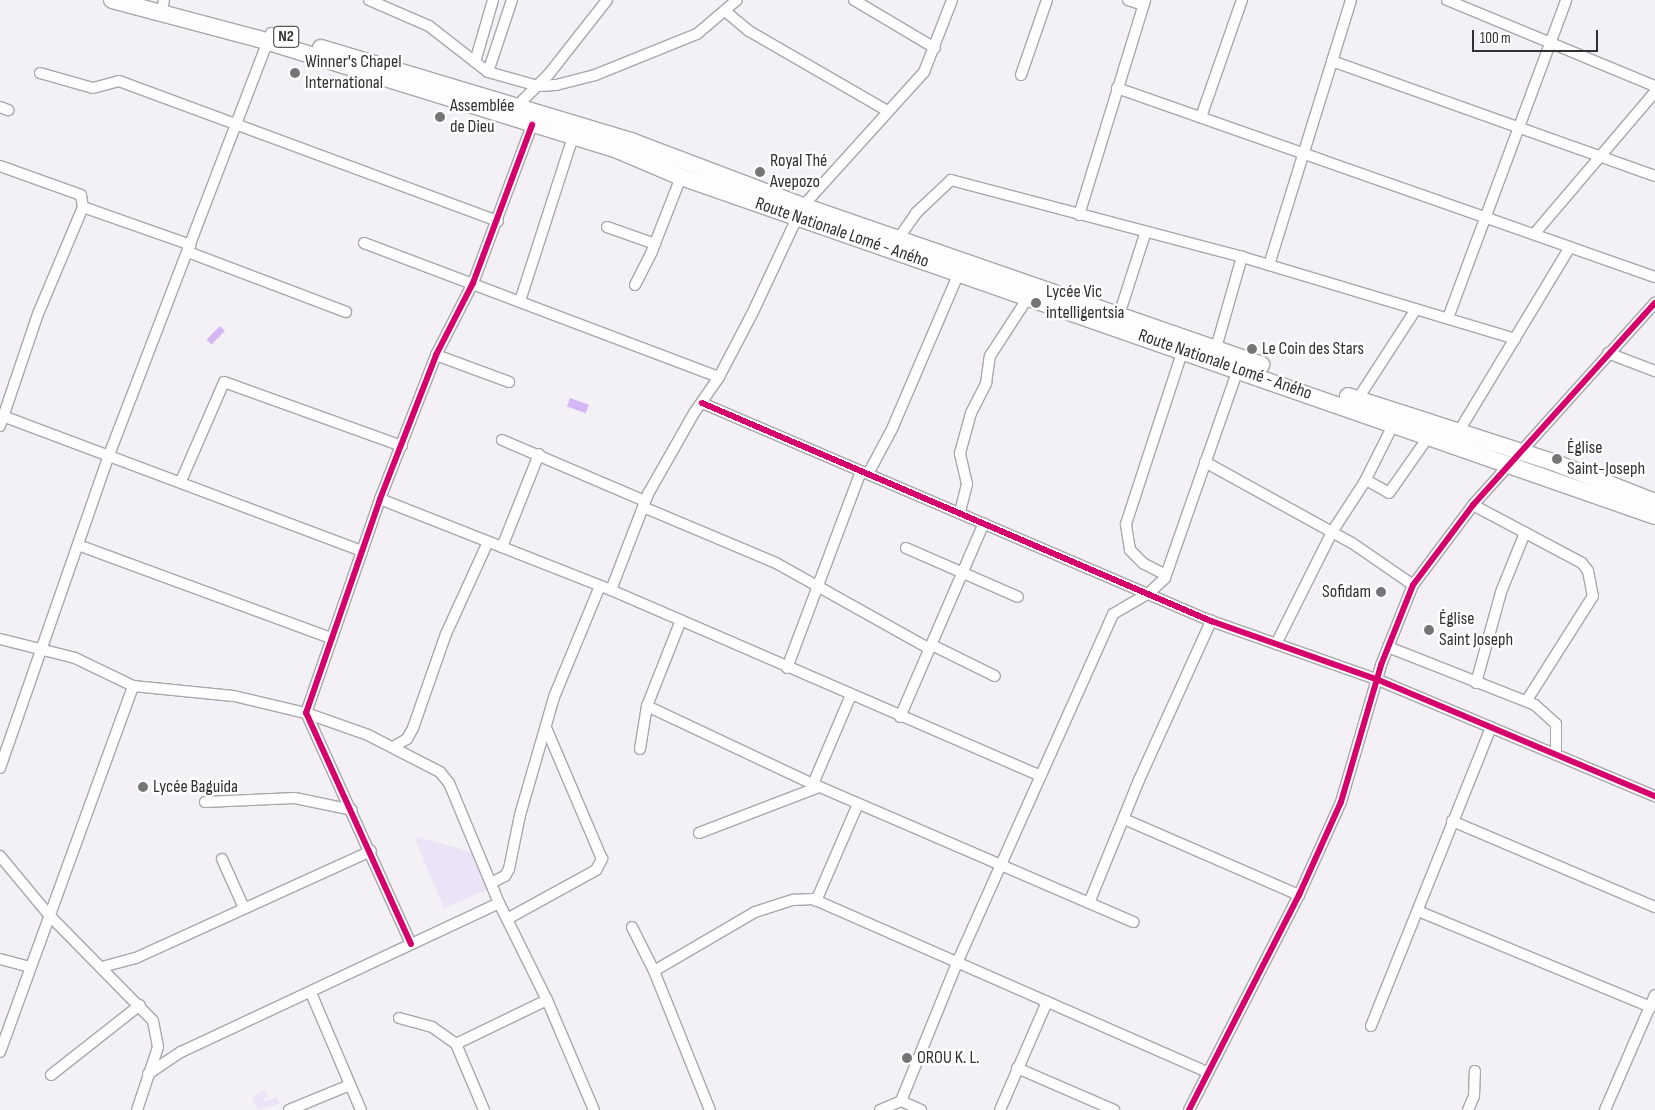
<!DOCTYPE html>
<meta charset="utf-8">
<style>
body{margin:0}
#map{position:relative;width:1655px;height:1110px;overflow:hidden;background:#f3f1f5;font-family:"Sofia Sans Condensed",sans-serif}
div>[style]{position:absolute}
.green>*{inset:0;background:#ebe3f6}
.water>*{inset:0;background:#d4b7f4;transform-origin:0 0}
.roads{filter:drop-shadow(1px 0 #a9a7ab) drop-shadow(-1px 0 #a9a7ab) drop-shadow(0 1px #a9a7ab) drop-shadow(0 -1px #a9a7ab)}
.minor>*{height:10px;margin:-5px;padding:0 5px;transform-origin:5px;border-radius:5px;background:#fdfdfe}
.trunk>*{height:16px;margin:-8px;padding:0 8px;transform-origin:8px;border-radius:8px;background:#fdfdfe}
.cycleway>*{height:6px;margin:-3px;padding:0 3px;transform-origin:3px;border-radius:3px;background:#d6006c}
.dots>*{width:14px;height:14px;translate:-50% -50%;box-sizing:border-box;border:2px solid #fff;border-radius:50%}
span{translate:-50% -50%;white-space:nowrap;text-align:center;line-height:1.15;-webkit-text-stroke:5px #fff;paint-order:stroke}
.shield-label span{padding:1px 4px;background:#fff;border:1px solid;border-radius:4px;-webkit-text-stroke-width:0}
.shield-label{font-size:16px;color:#313033;font-weight:700}
.poi-label{font-size:18px;color:#313033}
.left{translate:0 -50%;text-align:left}
.right{translate:-100% -50%;text-align:right}
.street-label{font-size:18px;color:#313033}
.scale{position:absolute;left:1472px;top:30px;width:126px;height:22px;box-sizing:border-box;border:2px solid #313033;border-top:0;padding-left:6px;font-size:15px;line-height:18px;white-space:nowrap;color:#313033;-webkit-text-stroke:4px #fff;paint-order:stroke}
</style>
<div id="map">
<div class="green">
<i style="clip-path:polygon(419px 837px,474px 853px,489px 889px,444px 908px,415px 839px)"></i>
<i style="clip-path:polygon(265px 1090px,268px 1096px,263px 1099px,264px 1102px,277px 1097px,279px 1104px,258px 1110px,252px 1098px)"></i>
</div>
<div class="water">
<i style="left:220px;top:326px;width:7px;height:19px;rotate:45deg"></i>
<i style="left:570px;top:398px;width:20px;height:9px;rotate:20deg"></i>
</div>
<div class="roads">
<div class="minor">
<i style="left:369px;top:0;width:65px;rotate:23.4deg"></i>
<i style="left:429px;top:26px;width:75px;rotate:37.9deg"></i>
<i style="left:488px;top:72px;width:52px;rotate:15.6deg"></i>
<i style="left:538px;top:86px;width:18px;rotate:-3deg"></i>
<i style="left:556px;top:85px;width:40px;rotate:-14.4deg"></i>
<i style="left:595px;top:75px;width:110px;rotate:-21.9deg"></i>
<i style="left:697px;top:34px;width:52px;rotate:-40.4deg"></i>
<i style="left:854px;top:0;width:94px;rotate:30.7deg"></i>
<i style="left:1128px;top:0;width:16px;rotate:18deg"></i>
<i style="left:1447px;top:0;width:225px;rotate:22.5deg"></i>
<i style="left:163px;top:5px;width:5px;rotate:-79deg"></i>
<i style="left:725px;top:11px;width:31px;rotate:40deg"></i>
<i style="left:749px;top:31px;width:158px;rotate:30deg"></i>
<i style="left:1332px;top:61px;width:343px;rotate:19.6deg"></i>
<i style="left:475px;top:62px;width:65px;rotate:-73.8deg"></i>
<i style="left:488px;top:72px;width:76px;rotate:-71.6deg"></i>
<i style="left:40px;top:73px;width:55px;rotate:15.8deg"></i>
<i style="left:93px;top:88px;width:27px;rotate:-15deg"></i>
<i style="left:119px;top:81px;width:404px;rotate:20.3deg"></i>
<i style="left:1021px;top:75px;width:79px;rotate:-70.9deg"></i>
<i style="left:1117px;top:88px;width:570px;rotate:19.36deg"></i>
<i style="left:0;top:107px;width:9px;rotate:21deg"></i>
<i style="left:514px;top:109px;width:49px;rotate:-45deg"></i>
<i style="left:549px;top:74px;width:94px;rotate:-51.9deg"></i>
<i style="left:1201px;top:117px;width:124px;rotate:-70.7deg"></i>
<i style="left:0;top:166px;width:86px;rotate:19.7deg"></i>
<i style="left:81px;top:195px;width:12px;rotate:81deg"></i>
<i style="left:83px;top:207px;width:114px;rotate:19.4deg"></i>
<i style="left:803px;top:206px;width:181px;rotate:-47.9deg"></i>
<i style="left:924px;top:72px;width:77px;rotate:-68.7deg"></i>
<i style="left:1079px;top:215px;width:225px;rotate:-72.9deg"></i>
<i style="left:607px;top:227px;width:51px;rotate:19.5deg"></i>
<i style="left:1535px;top:233px;width:185px;rotate:-49.6deg"></i>
<i style="left:898px;top:239px;width:32px;rotate:-55deg"></i>
<i style="left:916px;top:213px;width:48px;rotate:-43.3deg"></i>
<i style="left:951px;top:180px;width:301px;rotate:14.8deg"></i>
<i style="left:1242px;top:257px;width:285px;rotate:16.7deg"></i>
<i style="left:364px;top:243px;width:379px;rotate:20.7deg"></i>
<i style="left:188px;top:252px;width:169px;rotate:20.8deg"></i>
<i style="left:1269px;top:265px;width:277px;rotate:-72.8deg"></i>
<i style="left:635px;top:285px;width:38px;rotate:-63deg"></i>
<i style="left:652px;top:251px;width:79px;rotate:-68.6deg"></i>
<i style="left:520px;top:301px;width:172px;rotate:-72.1deg"></i>
<i style="left:1119px;top:315px;width:88px;rotate:-72.2deg"></i>
<i style="left:1448px;top:318px;width:339px;rotate:-69.6deg"></i>
<i style="left:1216px;top:348px;width:95px;rotate:-74.1deg"></i>
<i style="left:1608px;top:353px;width:50px;rotate:21deg"></i>
<i style="left:436px;top:355px;width:78px;rotate:20.3deg"></i>
<i style="left:1357px;top:400px;width:108px;rotate:-57deg"></i>
<i style="left:702px;top:403px;width:554px;rotate:23.19deg"></i>
<i style="left:1211px;top:621px;width:175px;rotate:19.4deg"></i>
<i style="left:1376px;top:679px;width:303px;rotate:22.8deg"></i>
<i style="left:0;top:415px;width:387px;rotate:20.6deg"></i>
<i style="left:0;top:426px;width:118px;rotate:-71.3deg"></i>
<i style="left:38px;top:314px;width:116px;rotate:-67.2deg"></i>
<i style="left:1459px;top:431px;width:215px;rotate:-58.9deg"></i>
<i style="left:502px;top:440px;width:155px;rotate:23.1deg"></i>
<i style="left:1205px;top:462px;width:168px;rotate:28.9deg"></i>
<i style="left:1352px;top:543px;width:74px;rotate:34.5deg"></i>
<i style="left:868px;top:474px;width:51px;rotate:-61.9deg"></i>
<i style="left:892px;top:429px;width:170px;rotate:-66.8deg"></i>
<i style="left:1366px;top:480px;width:26px;rotate:29deg"></i>
<i style="left:1389px;top:493px;width:70px;rotate:-54.9deg"></i>
<i style="left:181px;top:481px;width:108px;rotate:-66.5deg"></i>
<i style="left:224px;top:382px;width:189px;rotate:19.8deg"></i>
<i style="left:380px;top:499px;width:248px;rotate:21.5deg"></i>
<i style="left:611px;top:590px;width:468px;rotate:23.4deg"></i>
<i style="left:1473px;top:505px;width:123px;rotate:28deg"></i>
<i style="left:1582px;top:563px;width:10px;rotate:53deg"></i>
<i style="left:1588px;top:571px;width:25px;rotate:79deg"></i>
<i style="left:1593px;top:596px;width:123px;rotate:122.4deg"></i>
<i style="left:643px;top:507px;width:144px;rotate:22.8deg"></i>
<i style="left:776px;top:563px;width:176px;rotate:29.2deg"></i>
<i style="left:960px;top:512px;width:29px;rotate:-76deg"></i>
<i style="left:967px;top:484px;width:32px;rotate:-103deg"></i>
<i style="left:960px;top:453px;width:41px;rotate:-74.6deg"></i>
<i style="left:971px;top:413px;width:34px;rotate:-63deg"></i>
<i style="left:986px;top:383px;width:27px;rotate:-82deg"></i>
<i style="left:990px;top:356px;width:72px;rotate:-57deg"></i>
<i style="left:1332px;top:532px;width:59px;rotate:-56.9deg"></i>
<i style="left:1364px;top:483px;width:65px;rotate:-63.4deg"></i>
<i style="left:78px;top:545px;width:270px;rotate:20.2deg"></i>
<i style="left:502px;top:547px;width:100px;rotate:-68.3deg"></i>
<i style="left:906px;top:548px;width:122px;rotate:23.6deg"></i>
<i style="left:1166px;top:575px;width:25px;rotate:-153deg"></i>
<i style="left:1144px;top:564px;width:20px;rotate:-135deg"></i>
<i style="left:1130px;top:550px;width:26px;rotate:-99deg"></i>
<i style="left:1126px;top:524px;width:183px;rotate:-71.9deg"></i>
<i style="left:611px;top:590px;width:103px;rotate:-68.9deg"></i>
<i style="left:648px;top:494px;width:93px;rotate:-60.4deg"></i>
<i style="left:694px;top:413px;width:44px;rotate:-55.2deg"></i>
<i style="left:719px;top:377px;width:71px;rotate:-62.4deg"></i>
<i style="left:752px;top:314px;width:106px;rotate:-64.9deg"></i>
<i style="left:0;top:639px;width:77px;rotate:14.2deg"></i>
<i style="left:75px;top:658px;width:64px;rotate:25.8deg"></i>
<i style="left:133px;top:686px;width:101px;rotate:5.7deg"></i>
<i style="left:234px;top:696px;width:74px;rotate:13.3deg"></i>
<i style="left:306px;top:713px;width:66px;rotate:19.5deg"></i>
<i style="left:368px;top:735px;width:81px;rotate:27.2deg"></i>
<i style="left:440px;top:772px;width:14px;rotate:51deg"></i>
<i style="left:449px;top:783px;width:130px;rotate:67.4deg"></i>
<i style="left:499px;top:903px;width:108px;rotate:63.7deg"></i>
<i style="left:547px;top:1000px;width:120px;rotate:66.9deg"></i>
<i style="left:1276px;top:644px;width:125px;rotate:-63.4deg"></i>
<i style="left:932px;top:645px;width:70px;rotate:26.2deg"></i>
<i style="left:1388px;top:647px;width:158px;rotate:21.5deg"></i>
<i style="left:1535px;top:705px;width:28px;rotate:42deg"></i>
<i style="left:1556px;top:724px;width:30px;rotate:90deg"></i>
<i style="left:787px;top:668px;width:210px;rotate:-69.4deg"></i>
<i style="left:1476px;top:683px;width:94px;rotate:-74.6deg"></i>
<i style="left:1501px;top:592px;width:64px;rotate:-67.9deg"></i>
<i style="left:647px;top:706px;width:183px;rotate:25.2deg"></i>
<i style="left:813px;top:784px;width:349px;rotate:23.3deg"></i>
<i style="left:900px;top:717px;width:211px;rotate:-66.6deg"></i>
<i style="left:393px;top:747px;width:16px;rotate:-30deg"></i>
<i style="left:407px;top:739px;width:13px;rotate:-61deg"></i>
<i style="left:413px;top:728px;width:100px;rotate:-70.7deg"></i>
<i style="left:446px;top:634px;width:101px;rotate:-65.5deg"></i>
<i style="left:640px;top:749px;width:44px;rotate:-80.8deg"></i>
<i style="left:647px;top:706px;width:92px;rotate:-68.4deg"></i>
<i style="left:0;top:768px;width:331px;rotate:-70.8deg"></i>
<i style="left:109px;top:455px;width:452px;rotate:-69deg"></i>
<i style="left:813px;top:784px;width:97px;rotate:-66.9deg"></i>
<i style="left:205px;top:802px;width:90px;rotate:-2.5deg"></i>
<i style="left:295px;top:798px;width:58px;rotate:11.9deg"></i>
<i style="left:1124px;top:819px;width:191px;rotate:23.5deg"></i>
<i style="left:1452px;top:821px;width:220px;rotate:23deg"></i>
<i style="left:699px;top:833px;width:129px;rotate:-21deg"></i>
<i style="left:0;top:856px;width:77px;rotate:50.3deg"></i>
<i style="left:49px;top:915px;width:148px;rotate:45.5deg"></i>
<i style="left:153px;top:1021px;width:26px;rotate:79deg"></i>
<i style="left:158px;top:1047px;width:66px;rotate:108.4deg"></i>
<i style="left:222px;top:859px;width:54px;rotate:65.8deg"></i>
<i style="left:491px;top:883px;width:16px;rotate:-27deg"></i>
<i style="left:505px;top:876px;width:8px;rotate:-60deg"></i>
<i style="left:509px;top:869px;width:55px;rotate:-78.5deg"></i>
<i style="left:520px;top:815px;width:123px;rotate:-73.9deg"></i>
<i style="left:554px;top:697px;width:120px;rotate:-67.5deg"></i>
<i style="left:816px;top:901px;width:106px;rotate:-66.6deg"></i>
<i style="left:1089px;top:903px;width:133px;rotate:-67.9deg"></i>
<i style="left:1139px;top:780px;width:175px;rotate:-65.6deg"></i>
<i style="left:1418px;top:911px;width:252px;rotate:22.4deg"></i>
<i style="left:507px;top:919px;width:102px;rotate:-28.8deg"></i>
<i style="left:596px;top:870px;width:13px;rotate:-61deg"></i>
<i style="left:602px;top:859px;width:140px;rotate:-113.1deg"></i>
<i style="left:632px;top:927px;width:49px;rotate:63.4deg"></i>
<i style="left:654px;top:971px;width:150px;rotate:68.1deg"></i>
<i style="left:411px;top:944px;width:254px;rotate:-114.4deg"></i>
<i style="left:306px;top:713px;width:226px;rotate:-70.9deg"></i>
<i style="left:380px;top:499px;width:155px;rotate:-68.7deg"></i>
<i style="left:436px;top:355px;width:81px;rotate:-62.8deg"></i>
<i style="left:473px;top:283px;width:169px;rotate:-69.5deg"></i>
<i style="left:0;top:959px;width:31px;rotate:15deg"></i>
<i style="left:102px;top:967px;width:35px;rotate:-15deg"></i>
<i style="left:136px;top:958px;width:258px;rotate:-24.5deg"></i>
<i style="left:654px;top:971px;width:117px;rotate:-30.3deg"></i>
<i style="left:755px;top:912px;width:40px;rotate:-18deg"></i>
<i style="left:793px;top:900px;width:20px;rotate:-3deg"></i>
<i style="left:813px;top:899px;width:431px;rotate:23.7deg"></i>
<i style="left:311px;top:993px;width:127px;rotate:66.9deg"></i>
<i style="left:399px;top:1018px;width:34px;rotate:15deg"></i>
<i style="left:432px;top:1027px;width:29px;rotate:35deg"></i>
<i style="left:456px;top:1044px;width:72px;rotate:67deg"></i>
<i style="left:1371px;top:1026px;width:322px;rotate:-68.1deg"></i>
<i style="left:456px;top:1044px;width:101px;rotate:-25.8deg"></i>
<i style="left:0;top:1052px;width:389px;rotate:-70deg"></i>
<i style="left:1017px;top:1068px;width:106px;rotate:23.4deg"></i>
<i style="left:148px;top:1074px;width:40px;rotate:-34deg"></i>
<i style="left:181px;top:1052px;width:351px;rotate:-25.1deg"></i>
<i style="left:51px;top:1075px;width:113px;rotate:-38.2deg"></i>
<i style="left:901px;top:1101px;width:149px;rotate:-67.9deg"></i>
<i style="left:957px;top:963px;width:382px;rotate:-65.9deg"></i>
<i style="left:1113px;top:614px;width:42px;rotate:-30.3deg"></i>
<i style="left:1149px;top:593px;width:22px;rotate:-43deg"></i>
<i style="left:1165px;top:578px;width:221px;rotate:-70.7deg"></i>
<i style="left:289px;top:1110px;width:66px;rotate:-22.3deg"></i>
<i style="left:880px;top:1110px;width:23px;rotate:-23deg"></i>
<i style="left:901px;top:1101px;width:22px;rotate:24deg"></i>
<i style="left:1000px;top:1110px;width:118px;rotate:-66.5deg"></i>
<i style="left:1189px;top:1110px;width:242px;rotate:-62.9deg"></i>
<i style="left:1299px;top:895px;width:102px;rotate:-65.7deg"></i>
<i style="left:1341px;top:802px;width:143px;rotate:-73.7deg"></i>
<i style="left:1381px;top:665px;width:86px;rotate:-68.2deg"></i>
<i style="left:1413px;top:585px;width:100px;rotate:-53.1deg"></i>
<i style="left:1473px;top:505px;width:272px;rotate:-48deg"></i>
<i style="left:1468px;top:1110px;width:15px;rotate:-67deg"></i>
<i style="left:1474px;top:1096px;width:25px;rotate:-88deg"></i>
<i style="left:1605px;top:1110px;width:125px;rotate:-66.5deg"></i>
</div>
<div class="trunk">
<i style="left:112px;top:0;width:152px;rotate:14.9deg"></i>
<i style="left:259px;top:39px;width:378px;rotate:17.2deg"></i>
<i style="left:620px;top:151px;width:66px;rotate:23.1deg"></i>
<i style="left:681px;top:177px;width:1031px;rotate:19.19deg"></i>
<i style="left:321px;top:48px;width:324px;rotate:16.7deg"></i>
<i style="left:631px;top:141px;width:184px;rotate:20.7deg"></i>
<i style="left:803px;top:206px;width:485px;rotate:19.1deg"></i>
<i style="left:1348px;top:396px;width:221px;rotate:17.9deg"></i>
<i style="left:1558px;top:464px;width:104px;rotate:21.4deg"></i>
</div>
</div>
<div class="cycleway">
<i style="left:702px;top:403px;width:554px;rotate:23.19deg"></i>
<i style="left:1211px;top:621px;width:175px;rotate:19.4deg"></i>
<i style="left:1376px;top:679px;width:303px;rotate:22.8deg"></i>
<i style="left:411px;top:944px;width:254px;rotate:-114.4deg"></i>
<i style="left:306px;top:713px;width:226px;rotate:-70.9deg"></i>
<i style="left:380px;top:499px;width:155px;rotate:-68.7deg"></i>
<i style="left:436px;top:355px;width:81px;rotate:-62.8deg"></i>
<i style="left:473px;top:283px;width:169px;rotate:-69.5deg"></i>
<i style="left:1189px;top:1110px;width:242px;rotate:-62.9deg"></i>
<i style="left:1299px;top:895px;width:102px;rotate:-65.7deg"></i>
<i style="left:1341px;top:802px;width:143px;rotate:-73.7deg"></i>
<i style="left:1381px;top:665px;width:86px;rotate:-68.2deg"></i>
<i style="left:1413px;top:585px;width:100px;rotate:-53.1deg"></i>
<i style="left:1473px;top:505px;width:272px;rotate:-48deg"></i>
</div>
<div class="dots">
<i style="left:295px;top:73px;background:#757477"></i>
<i style="left:440px;top:117px;background:#757477"></i>
<i style="left:760px;top:172px;background:#757477"></i>
<i style="left:1036px;top:303px;background:#757477"></i>
<i style="left:1252px;top:349px;background:#757477"></i>
<i style="left:1557px;top:459px;background:#757477"></i>
<i style="left:1381px;top:592px;background:#757477"></i>
<i style="left:1429px;top:630px;background:#757477"></i>
<i style="left:143px;top:787px;background:#757477"></i>
<i style="left:907px;top:1058px;background:#757477"></i>
</div>
<div class="shield-label">
<span style="left:286px;top:37px">N2</span>
</div>
<div class="poi-label">
<span class="left" style="left:305px;top:73px">Winner's Chapel<br>International</span>
<span class="left" style="left:450px;top:117px">Assemblée<br>de Dieu</span>
<span class="left" style="left:770px;top:172px">Royal Thé<br>Avepozo</span>
<span class="left" style="left:1046px;top:303px">Lycée Vic<br>intelligentsia</span>
<span class="left" style="left:1262px;top:349px">Le Coin des Stars</span>
<span class="left" style="left:1567px;top:459px">Église<br>Saint-Joseph</span>
<span class="right" style="left:1371px;top:592px">Sofidam</span>
<span class="left" style="left:1439px;top:630px">Église<br>Saint Joseph</span>
<span class="left" style="left:153px;top:787px">Lycée Baguida</span>
<span class="left" style="left:917px;top:1058px">OROU K. L.</span>
</div>
<div class="street-label">
<span style="left:842px;top:233px;rotate:19deg">Route Nationale Lomé - Aného</span>
<span style="left:1225px;top:365px;rotate:19deg">Route Nationale Lomé - Aného</span>
</div>
<div class="scale">100 m</div>
</div>
